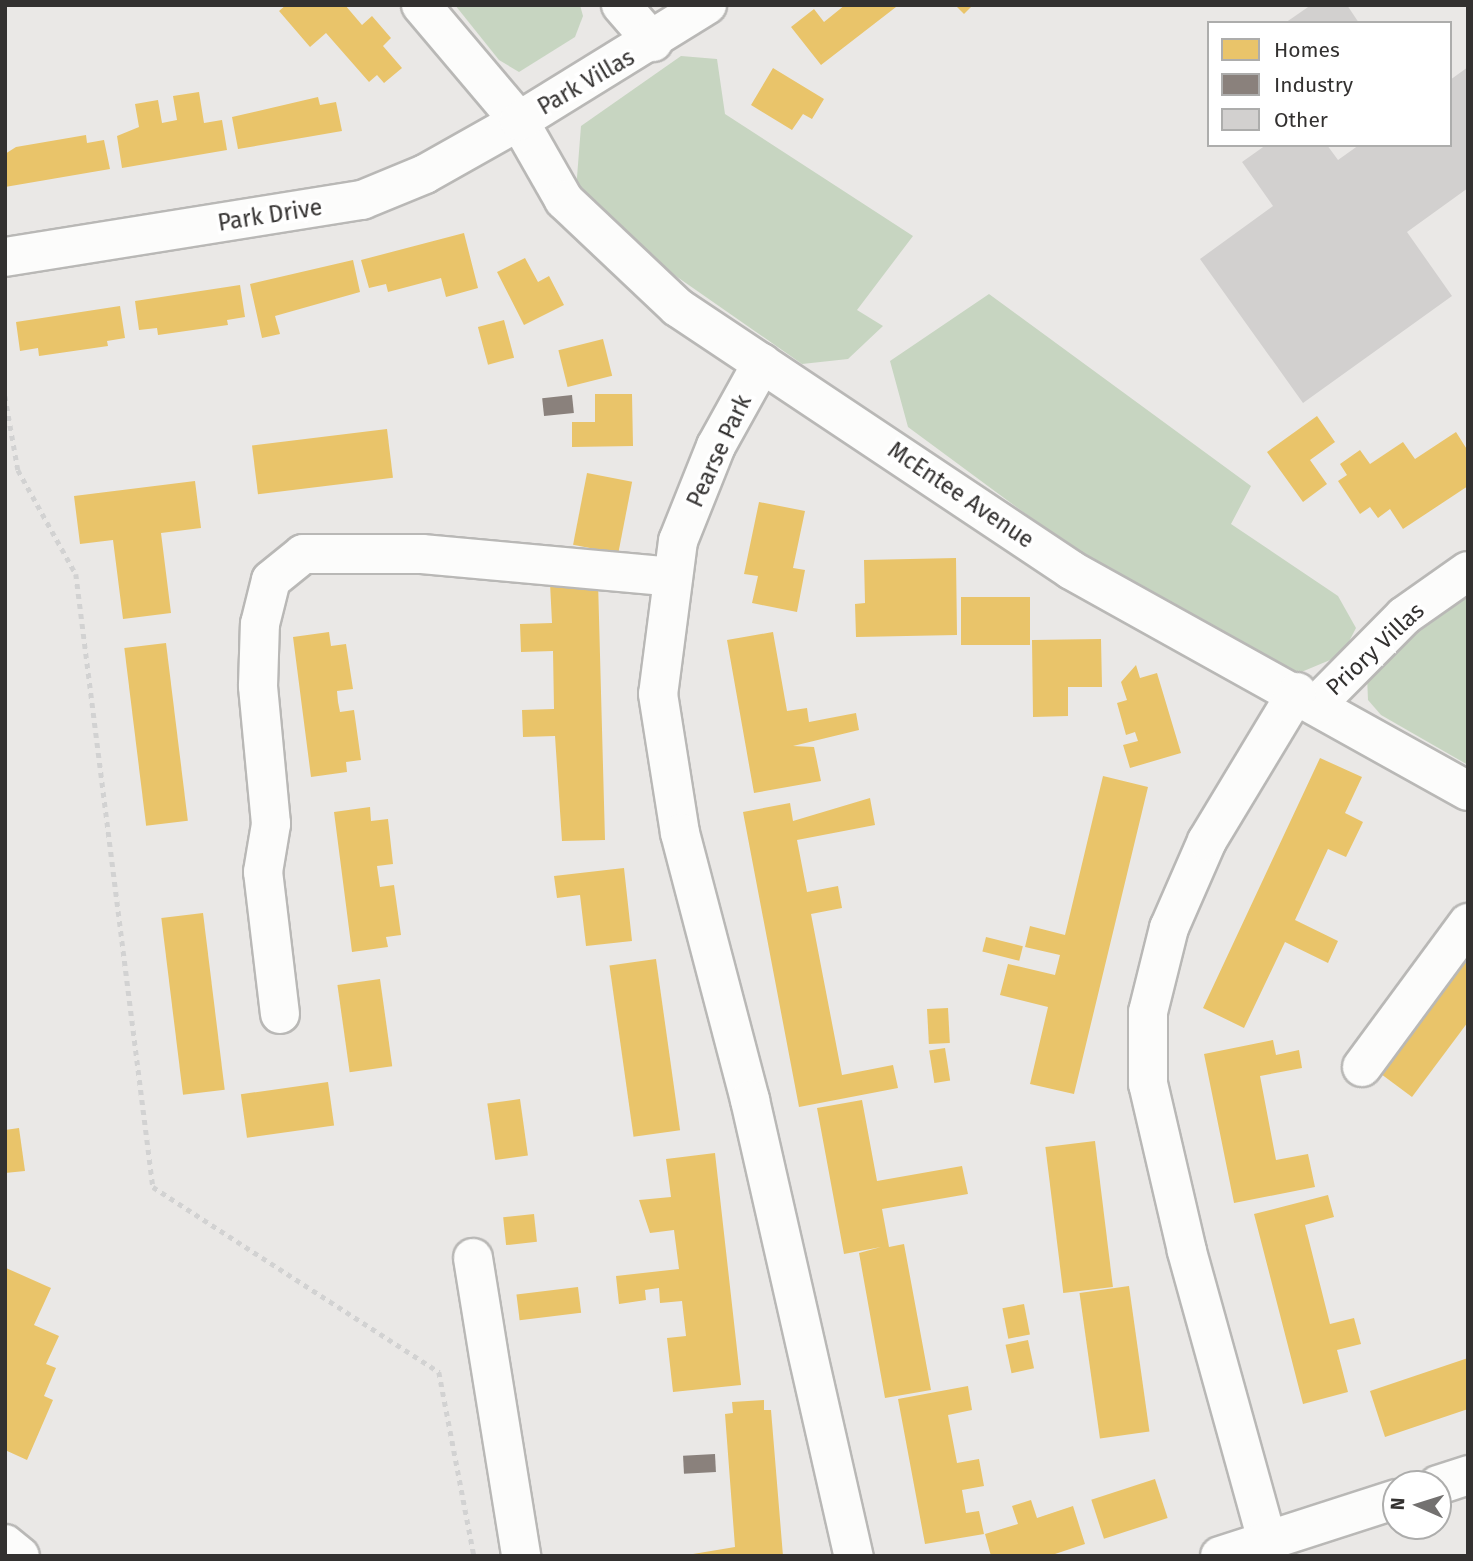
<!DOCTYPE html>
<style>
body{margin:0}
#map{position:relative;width:1473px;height:1561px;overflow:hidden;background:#eae8e6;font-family:"Fira Sans",sans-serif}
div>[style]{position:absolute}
.green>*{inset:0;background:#c7d5c1}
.homes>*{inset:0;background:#e9c46a;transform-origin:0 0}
.industry>*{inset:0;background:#8a817c;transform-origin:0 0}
.building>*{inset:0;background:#d2d0cf}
.path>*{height:4.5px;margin-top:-2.25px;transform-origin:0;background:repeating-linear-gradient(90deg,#d2d2d2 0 5px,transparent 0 10px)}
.roads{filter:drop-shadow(2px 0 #b9b8b6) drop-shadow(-2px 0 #b9b8b6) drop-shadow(0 2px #b9b8b6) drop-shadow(0 -2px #b9b8b6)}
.minor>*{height:38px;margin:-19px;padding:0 19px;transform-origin:19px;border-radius:19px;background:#fcfcfb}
span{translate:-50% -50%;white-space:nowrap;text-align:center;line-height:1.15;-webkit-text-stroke:7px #fff;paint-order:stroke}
.street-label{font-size:23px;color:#333130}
.frame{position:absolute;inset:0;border:7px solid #333130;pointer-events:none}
.legend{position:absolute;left:1207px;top:21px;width:245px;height:126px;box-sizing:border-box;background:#fff;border:2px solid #adadac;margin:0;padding:9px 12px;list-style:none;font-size:21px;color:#333130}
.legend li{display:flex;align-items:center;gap:14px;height:35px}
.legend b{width:35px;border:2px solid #adadac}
.north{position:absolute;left:1382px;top:1470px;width:70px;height:70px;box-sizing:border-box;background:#fff;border:2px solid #adadac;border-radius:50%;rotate:273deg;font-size:19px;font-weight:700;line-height:28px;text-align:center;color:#333130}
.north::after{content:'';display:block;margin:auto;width:24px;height:32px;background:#737170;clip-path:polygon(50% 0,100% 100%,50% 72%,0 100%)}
</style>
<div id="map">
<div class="green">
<i style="clip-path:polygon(455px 5px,580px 5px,583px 16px,575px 37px,519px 72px,499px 60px)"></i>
<i style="clip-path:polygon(681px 56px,717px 59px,725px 114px,913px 236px,857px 310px,883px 326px,848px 359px,802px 364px,627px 242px,576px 190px,581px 126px)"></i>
<i style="clip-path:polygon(989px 294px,1251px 486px,1231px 524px,1338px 596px,1356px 628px,1342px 655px,1299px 673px,1072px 548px,908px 427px,890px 361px)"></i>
<i style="clip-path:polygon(1468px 597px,1468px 765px,1381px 715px,1368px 700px,1367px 676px,1385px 655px)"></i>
</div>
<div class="homes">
<i style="clip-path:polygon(286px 5px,345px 5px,362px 25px,372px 16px,391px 38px,383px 46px,402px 68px,384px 83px,377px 75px,369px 82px,326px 33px,310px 47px,279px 11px)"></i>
<i style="clip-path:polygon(845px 5px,896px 7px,821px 65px,791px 27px,814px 9px,824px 22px)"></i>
<i style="clip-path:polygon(955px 5px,973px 5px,964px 14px)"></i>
<i style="clip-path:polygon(773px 68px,824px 99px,812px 119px,803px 114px,792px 130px,751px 105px)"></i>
<i style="clip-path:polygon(199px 92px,204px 123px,222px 120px,227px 150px,122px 168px,117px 136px,139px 127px,135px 104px,158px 100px,162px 123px,177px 120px,173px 96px)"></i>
<i style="clip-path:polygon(318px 97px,320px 105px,336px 102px,342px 131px,238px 149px,232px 117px)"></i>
<i style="clip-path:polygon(86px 135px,87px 143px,104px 140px,110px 169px,5px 187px,5px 154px,16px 147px)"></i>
<i style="clip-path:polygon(464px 233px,478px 288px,446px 297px,441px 278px,388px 292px,386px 284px,369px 288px,361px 260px)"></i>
<i style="clip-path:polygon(525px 258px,538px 282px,549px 276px,564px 305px,524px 325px,497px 272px)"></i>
<i style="clip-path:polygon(353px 260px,360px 292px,275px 316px,280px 334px,262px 338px,250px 284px)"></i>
<i style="clip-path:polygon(240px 285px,245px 317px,227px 320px,228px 325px,158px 335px,157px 328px,139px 330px,135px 301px)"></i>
<i style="clip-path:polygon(120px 306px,125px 338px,107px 341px,108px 346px,39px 356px,38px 348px,20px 351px,16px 322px)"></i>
<i style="left:504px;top:320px;width:39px;height:27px;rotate:75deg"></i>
<i style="left:603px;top:339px;width:38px;height:46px;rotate:76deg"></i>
<i style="clip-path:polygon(595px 394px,632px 394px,633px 446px,572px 447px,572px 422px,595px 422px)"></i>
<i style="clip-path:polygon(1317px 416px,1335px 442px,1310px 460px,1327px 484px,1303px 502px,1267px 452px)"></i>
<i style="left:387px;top:429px;width:49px;height:136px;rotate:83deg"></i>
<i style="clip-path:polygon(1456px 432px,1468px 451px,1468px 486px,1403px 529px,1390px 509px,1378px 518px,1370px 507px,1360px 514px,1338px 481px,1347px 475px,1340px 464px,1360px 450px,1370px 464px,1403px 442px,1415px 459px)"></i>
<i style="left:587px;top:473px;width:46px;height:73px;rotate:11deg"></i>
<i style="clip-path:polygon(195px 481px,201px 528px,161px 533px,171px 613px,123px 619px,113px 540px,80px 544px,74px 496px)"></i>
<i style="clip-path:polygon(759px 502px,805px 511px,793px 568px,805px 570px,797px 612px,752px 603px,758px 576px,744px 574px)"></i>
<i style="clip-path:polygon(956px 558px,957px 635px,856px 637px,855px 604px,865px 603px,864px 560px)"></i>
<i style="clip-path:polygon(598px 581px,605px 840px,562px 841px,555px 736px,523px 737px,522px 710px,554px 709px,553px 651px,521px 652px,520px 624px,552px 623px,550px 583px)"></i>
<i style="left:1030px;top:597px;width:48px;height:69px;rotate:90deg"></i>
<i style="clip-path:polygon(329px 632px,331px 646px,346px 644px,353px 689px,337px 691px,338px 702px,340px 712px,354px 710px,361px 760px,346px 762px,347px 772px,311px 777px,293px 637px)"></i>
<i style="clip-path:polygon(773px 632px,787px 711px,807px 708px,809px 722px,856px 713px,859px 730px,793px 746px,814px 747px,821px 781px,754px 793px,727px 640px)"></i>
<i style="clip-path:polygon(1101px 639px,1102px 687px,1068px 687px,1068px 716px,1033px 717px,1032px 640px)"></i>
<i style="left:166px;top:643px;width:179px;height:42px;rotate:83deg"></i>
<i style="clip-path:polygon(1136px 665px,1140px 678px,1157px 673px,1181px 753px,1130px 768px,1123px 745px,1138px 741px,1135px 732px,1126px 735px,1117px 703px,1127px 700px,1121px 682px)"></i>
<i style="clip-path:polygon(1320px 758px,1362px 777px,1345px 813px,1363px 822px,1346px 857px,1328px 849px,1295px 920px,1338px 941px,1328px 963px,1285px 942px,1244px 1028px,1203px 1008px)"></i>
<i style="clip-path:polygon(1103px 776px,1148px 787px,1074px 1094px,1030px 1084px,1048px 1007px,1000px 995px,1008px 964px,1055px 975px,1060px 955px,1025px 947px,1030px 926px,1065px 935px)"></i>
<i style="clip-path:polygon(870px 798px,875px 825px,797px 840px,807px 892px,838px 886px,842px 908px,811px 914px,842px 1075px,893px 1065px,898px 1088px,799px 1107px,743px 812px,790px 803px,793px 821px)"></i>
<i style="clip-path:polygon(370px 807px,371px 821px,388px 819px,393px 864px,377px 866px,380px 887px,394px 885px,401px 935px,386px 937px,388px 947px,352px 952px,334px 812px)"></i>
<i style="clip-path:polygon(624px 868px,632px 941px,586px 946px,580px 895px,557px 898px,554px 876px)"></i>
<i style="left:203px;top:913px;width:178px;height:42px;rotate:83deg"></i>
<i style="left:986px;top:937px;width:38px;height:15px;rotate:14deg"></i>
<i style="clip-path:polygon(1468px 947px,1468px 1022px,1412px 1097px,1377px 1071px)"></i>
<i style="left:656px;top:959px;width:173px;height:47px;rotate:82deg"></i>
<i style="left:380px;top:979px;width:88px;height:43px;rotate:82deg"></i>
<i style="left:948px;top:1008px;width:35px;height:21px;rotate:87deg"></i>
<i style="clip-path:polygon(1273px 1040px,1276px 1055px,1299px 1050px,1302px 1068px,1260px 1076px,1276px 1160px,1308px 1154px,1315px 1187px,1234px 1203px,1204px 1054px)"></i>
<i style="left:945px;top:1048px;width:33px;height:16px;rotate:81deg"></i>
<i style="left:328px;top:1082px;width:44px;height:88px;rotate:82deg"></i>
<i style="left:520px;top:1099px;width:57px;height:33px;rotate:82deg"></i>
<i style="clip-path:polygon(862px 1100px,877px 1181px,962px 1166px,968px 1194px,882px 1209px,889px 1247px,904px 1244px,931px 1390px,885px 1398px,859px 1253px,881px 1247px,844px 1254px,817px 1108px)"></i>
<i style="clip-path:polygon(19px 1128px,25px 1171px,5px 1173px,5px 1130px)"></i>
<i style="left:1095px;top:1141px;width:147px;height:50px;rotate:83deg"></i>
<i style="clip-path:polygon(715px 1153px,741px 1385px,673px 1392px,667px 1338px,686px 1336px,682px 1301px,660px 1303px,659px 1288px,645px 1290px,646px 1300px,619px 1304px,616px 1276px,679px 1269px,674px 1230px,650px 1233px,639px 1200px,671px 1197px,666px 1159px)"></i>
<i style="clip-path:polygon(1328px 1195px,1334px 1217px,1305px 1225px,1330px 1324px,1354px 1318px,1361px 1344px,1337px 1350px,1348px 1392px,1303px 1404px,1254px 1214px)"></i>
<i style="left:534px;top:1214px;width:28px;height:31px;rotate:84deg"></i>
<i style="clip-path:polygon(6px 1268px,51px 1288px,34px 1325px,59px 1336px,46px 1364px,56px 1368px,44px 1396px,53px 1400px,27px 1460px,5px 1450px)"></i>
<i style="left:1129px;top:1286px;width:147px;height:50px;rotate:82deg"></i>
<i style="left:578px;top:1287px;width:26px;height:62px;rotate:83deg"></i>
<i style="left:1024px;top:1304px;width:31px;height:22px;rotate:79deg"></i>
<i style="left:1028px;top:1340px;width:29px;height:23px;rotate:78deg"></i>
<i style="clip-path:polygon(1468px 1358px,1468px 1409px,1385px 1437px,1370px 1391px)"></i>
<i style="clip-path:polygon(968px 1386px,972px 1410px,948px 1415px,957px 1463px,979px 1459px,984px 1486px,962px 1490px,966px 1513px,979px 1511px,984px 1534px,925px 1544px,898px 1399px)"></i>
<i style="clip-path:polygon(764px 1400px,764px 1410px,771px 1410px,783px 1556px,681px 1556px,735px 1547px,725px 1414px,733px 1413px,732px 1402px)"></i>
<i style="left:1155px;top:1479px;width:41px;height:67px;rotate:72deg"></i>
<i style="clip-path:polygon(1031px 1500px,1037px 1518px,1073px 1506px,1085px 1544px,1049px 1556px,991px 1556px,985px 1534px,1018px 1524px,1012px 1506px)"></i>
</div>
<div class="industry">
<i style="left:572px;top:395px;width:18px;height:30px;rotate:84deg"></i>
<i style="left:715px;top:1454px;width:18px;height:32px;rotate:87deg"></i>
</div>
<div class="building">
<i style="clip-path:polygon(1311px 5px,1347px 5px,1359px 23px,1285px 23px)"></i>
<i style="clip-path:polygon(1468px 67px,1468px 188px,1407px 232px,1452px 296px,1303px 403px,1200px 259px,1273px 206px,1242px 162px,1266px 145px,1327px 145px,1338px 160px,1359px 145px,1450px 145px,1450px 80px)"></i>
</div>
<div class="path">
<i style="left:5px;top:396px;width:75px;rotate:80deg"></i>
<i style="left:18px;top:470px;width:119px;rotate:60.9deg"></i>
<i style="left:76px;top:574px;width:618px;rotate:82.84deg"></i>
<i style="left:153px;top:1187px;width:341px;rotate:32.9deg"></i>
<i style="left:439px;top:1372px;width:187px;rotate:79.2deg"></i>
</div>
<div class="roads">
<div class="minor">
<i style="left:421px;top:5px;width:152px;rotate:49.8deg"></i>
<i style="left:519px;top:121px;width:91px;rotate:60.3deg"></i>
<i style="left:564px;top:200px;width:156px;rotate:43.4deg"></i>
<i style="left:677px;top:307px;width:474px;rotate:33.7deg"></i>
<i style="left:1071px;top:570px;width:454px;rotate:29.1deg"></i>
<i style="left:621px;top:5px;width:49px;rotate:49.1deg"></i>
<i style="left:5px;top:257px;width:362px;rotate:-9.1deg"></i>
<i style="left:362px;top:200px;width:68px;rotate:-22.4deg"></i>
<i style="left:425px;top:174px;width:108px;rotate:-29.4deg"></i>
<i style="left:519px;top:121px;width:221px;rotate:-31.7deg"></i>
<i style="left:762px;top:363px;width:95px;rotate:119deg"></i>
<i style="left:716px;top:446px;width:102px;rotate:111.8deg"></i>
<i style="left:678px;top:541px;width:154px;rotate:97.4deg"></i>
<i style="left:658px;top:694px;width:141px;rotate:81deg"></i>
<i style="left:680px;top:833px;width:276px;rotate:75.3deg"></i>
<i style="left:750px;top:1100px;width:468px;rotate:77.2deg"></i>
<i style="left:1318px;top:703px;width:122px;rotate:-45.3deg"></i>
<i style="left:1404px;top:616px;width:78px;rotate:-35.1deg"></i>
<i style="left:280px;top:1014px;width:143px;rotate:-96.8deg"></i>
<i style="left:263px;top:872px;width:49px;rotate:-80.5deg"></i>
<i style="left:271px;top:824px;width:139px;rotate:-95.4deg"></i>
<i style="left:258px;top:686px;width:62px;rotate:-88.2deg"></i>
<i style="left:260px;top:624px;width:45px;rotate:-76deg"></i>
<i style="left:271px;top:580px;width:41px;rotate:-39.1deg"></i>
<i style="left:303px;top:554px;width:119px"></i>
<i style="left:422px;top:554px;width:252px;rotate:5.2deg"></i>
<i style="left:1362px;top:1067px;width:179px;rotate:-53.6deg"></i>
<i style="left:473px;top:1258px;width:302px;rotate:80.8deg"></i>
<i style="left:1438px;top:1485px;width:32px;rotate:-18deg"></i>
<i style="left:1267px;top:1540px;width:300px;rotate:-105.5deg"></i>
<i style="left:1187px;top:1251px;width:171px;rotate:-103.1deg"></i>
<i style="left:1148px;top:1084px;width:72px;rotate:-90deg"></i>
<i style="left:1148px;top:1012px;width:87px;rotate:-76deg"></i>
<i style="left:1169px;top:928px;width:95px;rotate:-66.4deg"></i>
<i style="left:1207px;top:841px;width:174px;rotate:-58.9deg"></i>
<i style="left:5px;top:1544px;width:19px;rotate:39deg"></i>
<i style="left:1220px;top:1556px;width:185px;rotate:-17.9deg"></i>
</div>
</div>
<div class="street-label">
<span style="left:586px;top:82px;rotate:-30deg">Park Villas</span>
<span style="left:270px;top:215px;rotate:-9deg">Park Drive</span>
<span style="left:719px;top:451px;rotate:-65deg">Pearse Park</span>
<span style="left:961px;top:495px;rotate:34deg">McEntee Avenue</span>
<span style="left:1375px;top:649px;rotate:-43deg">Priory Villas</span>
</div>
<div class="frame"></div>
<ul class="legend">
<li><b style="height:19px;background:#e9c46a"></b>Homes</li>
<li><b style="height:19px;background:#8a817c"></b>Industry</li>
<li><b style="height:19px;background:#d2d0cf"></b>Other</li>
</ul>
<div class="north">N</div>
</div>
